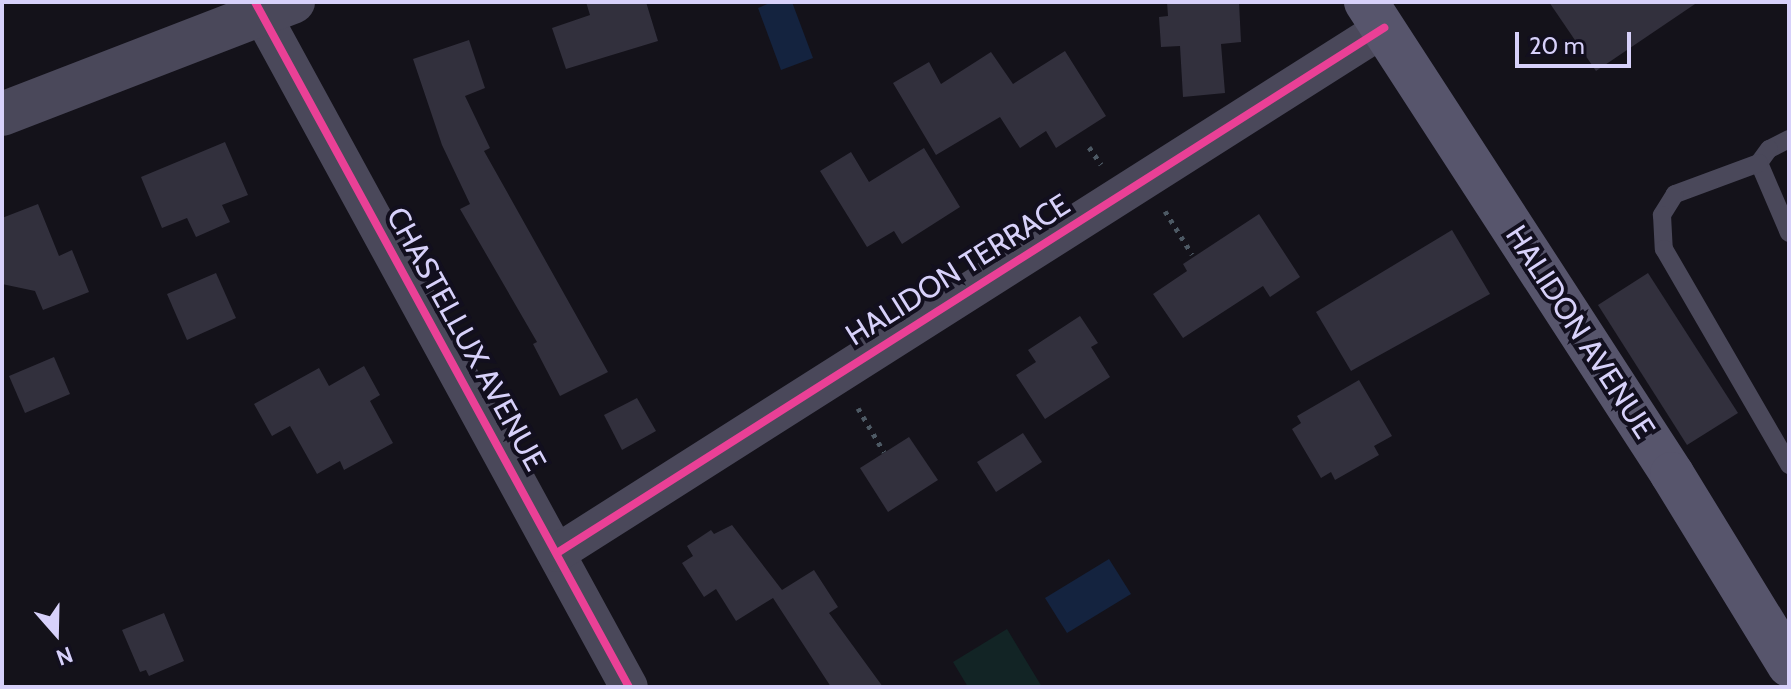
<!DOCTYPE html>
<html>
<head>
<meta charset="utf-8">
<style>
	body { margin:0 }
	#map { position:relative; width:1791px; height:689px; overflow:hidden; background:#14121a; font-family:Cabin,sans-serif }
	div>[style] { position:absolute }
	.green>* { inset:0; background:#122425 }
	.water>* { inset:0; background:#14233f }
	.building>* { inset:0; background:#32303d }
	.path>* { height:5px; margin-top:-2.5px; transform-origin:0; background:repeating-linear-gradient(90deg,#4d5964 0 4px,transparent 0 10px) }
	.service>* { height:18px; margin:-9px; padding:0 9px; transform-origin:9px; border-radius:9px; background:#4a485a }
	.minor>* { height:38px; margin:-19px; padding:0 19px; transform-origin:19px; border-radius:19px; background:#4a485a }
	.tertiary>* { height:44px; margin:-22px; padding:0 22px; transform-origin:22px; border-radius:22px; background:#4a485a }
	.secondary>* { height:44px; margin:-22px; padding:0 22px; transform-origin:22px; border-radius:22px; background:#57556c }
	.cycleway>* { height:8px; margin:-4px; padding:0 4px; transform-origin:4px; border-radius:4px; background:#ea4096 }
	span { translate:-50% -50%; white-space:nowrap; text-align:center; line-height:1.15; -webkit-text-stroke:8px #120f1e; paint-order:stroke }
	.street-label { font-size:30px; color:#d7d1fa }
	.frame { position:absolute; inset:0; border:4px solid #d7d1fa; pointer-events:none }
	.north { position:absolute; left:16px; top:593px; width:80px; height:80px; -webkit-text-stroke:6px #120f1e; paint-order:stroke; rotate:160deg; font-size:22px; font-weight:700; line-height:32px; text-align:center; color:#d7d1fa }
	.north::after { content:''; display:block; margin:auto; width:28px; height:36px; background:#d7d1fa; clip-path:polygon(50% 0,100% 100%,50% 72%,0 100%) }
	.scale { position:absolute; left:1515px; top:32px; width:116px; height:36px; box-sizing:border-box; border:4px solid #d7d1fa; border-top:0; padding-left:10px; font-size:24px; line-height:28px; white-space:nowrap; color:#d7d1fa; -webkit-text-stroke:6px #120f1e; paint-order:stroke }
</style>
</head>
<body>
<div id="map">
	<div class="green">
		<div style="clip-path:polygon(1007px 629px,1042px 687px,968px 687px,953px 662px)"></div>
	</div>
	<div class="water">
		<div style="clip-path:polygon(772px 2px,792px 2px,813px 58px,781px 70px,758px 8px)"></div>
		<div style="clip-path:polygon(1109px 559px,1131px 594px,1067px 633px,1045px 598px)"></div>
	</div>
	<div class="building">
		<div style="clip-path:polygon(586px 2px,646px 2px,658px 41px,566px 69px,552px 28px,590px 15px)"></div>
		<div style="clip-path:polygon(1167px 2px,1239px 2px,1241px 42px,1221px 44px,1225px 93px,1183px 97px,1180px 46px,1161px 47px,1159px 17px,1168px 16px)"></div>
		<div style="clip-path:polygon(1549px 2px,1698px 2px,1596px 71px)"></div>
		<div style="clip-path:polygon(469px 40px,485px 88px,465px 96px,490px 148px,484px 151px,608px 372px,560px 396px,533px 344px,537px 342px,460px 209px,470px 204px,442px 145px,413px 59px)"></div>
		<div style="clip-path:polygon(1065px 51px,1106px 116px,1056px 148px,1046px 131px,1020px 148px,1000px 117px,936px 155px,893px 83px,929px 62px,941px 84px,991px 52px,1013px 84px)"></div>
		<div style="clip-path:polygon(225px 142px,248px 195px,222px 205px,230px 222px,196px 237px,187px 218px,162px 228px,141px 177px)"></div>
		<div style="clip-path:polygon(924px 148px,960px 207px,902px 244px,894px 231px,867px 247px,820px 171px,851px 152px,869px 182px)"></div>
		<div style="clip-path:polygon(38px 204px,59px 256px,72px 250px,89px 292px,43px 310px,35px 291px,2px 284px,2px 218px)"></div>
		<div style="clip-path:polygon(1259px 214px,1300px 277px,1270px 297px,1263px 286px,1183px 338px,1153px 294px,1187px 271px,1183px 264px)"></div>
		<div style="clip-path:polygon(1452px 230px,1490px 294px,1351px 371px,1316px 312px)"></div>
		<div style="clip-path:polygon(216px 273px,236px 318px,187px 340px,167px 294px)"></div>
		<div style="clip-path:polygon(1648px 273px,1738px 413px,1687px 445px,1598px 305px)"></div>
		<div style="clip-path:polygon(1080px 316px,1098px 343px,1091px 347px,1110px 377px,1045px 419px,1016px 375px,1036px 362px,1028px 350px)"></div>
		<div style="clip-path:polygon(54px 357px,70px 394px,25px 413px,9px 376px)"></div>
		<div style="clip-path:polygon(364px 366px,380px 395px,370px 401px,393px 443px,344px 470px,340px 461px,317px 474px,290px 426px,272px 436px,254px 404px,319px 368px,329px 386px)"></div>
		<div style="clip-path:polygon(1359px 380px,1392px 436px,1374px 446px,1379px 455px,1335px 480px,1331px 472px,1321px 478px,1292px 429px,1301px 423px,1297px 416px)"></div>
		<div style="clip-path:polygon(637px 398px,656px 431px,622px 450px,604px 415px)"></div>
		<div style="clip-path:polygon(1023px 433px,1042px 462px,996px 492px,977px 462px)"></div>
		<div style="clip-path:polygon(909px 437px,938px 480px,888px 512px,860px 468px)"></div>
		<div style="clip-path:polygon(732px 525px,782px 590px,814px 570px,838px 607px,829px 613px,883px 687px,831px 687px,773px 598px,736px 621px,716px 589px,704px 597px,682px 563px,693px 556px,687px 546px,711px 530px,714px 534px)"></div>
		<div style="clip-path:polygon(164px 613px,184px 661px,149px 676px,146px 670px,140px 672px,122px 630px)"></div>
	</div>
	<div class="path">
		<div style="left:1089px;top:147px;width:21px;rotate:55deg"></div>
		<div style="left:1165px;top:211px;width:51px;rotate:57.9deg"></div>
		<div style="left:858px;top:408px;width:51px;rotate:59.4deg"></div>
	</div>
	<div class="service">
		<div style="left:1789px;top:139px;width:22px;rotate:153deg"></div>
		<div style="left:1769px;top:149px;width:17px;rotate:126deg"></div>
		<div style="left:1759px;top:163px;width:76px;rotate:66.8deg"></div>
		<div style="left:1759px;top:163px;width:90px;rotate:159.7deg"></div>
		<div style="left:1675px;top:194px;width:25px;rotate:122deg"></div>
		<div style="left:1662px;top:215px;width:34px;rotate:87deg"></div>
		<div style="left:1664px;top:249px;width:250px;rotate:59.9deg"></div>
	</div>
	<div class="minor">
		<div style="left:255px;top:2px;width:780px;rotate:61.37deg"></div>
		<div style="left:557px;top:553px;width:980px;rotate:-32.41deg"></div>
	</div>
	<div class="tertiary">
		<div style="left:2px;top:114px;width:312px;rotate:-21.1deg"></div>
	</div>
	<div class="secondary">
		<div style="left:1366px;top:2px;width:563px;rotate:57.04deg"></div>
		<div style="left:1672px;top:474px;width:224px;rotate:58.5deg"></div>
	</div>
	<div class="cycleway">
		<div style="left:255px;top:2px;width:780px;rotate:61.37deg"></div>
		<div style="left:557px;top:553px;width:980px;rotate:-32.41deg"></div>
	</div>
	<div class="street-label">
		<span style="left:958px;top:270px;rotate:-32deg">HALIDON TERRACE</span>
		<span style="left:1580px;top:332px;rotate:57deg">HALIDON AVENUE</span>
		<span style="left:466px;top:339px;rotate:61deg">CHASTELLUX AVENUE</span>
	</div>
	<div class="frame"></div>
	<div class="north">N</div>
	<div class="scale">20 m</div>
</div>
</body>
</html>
